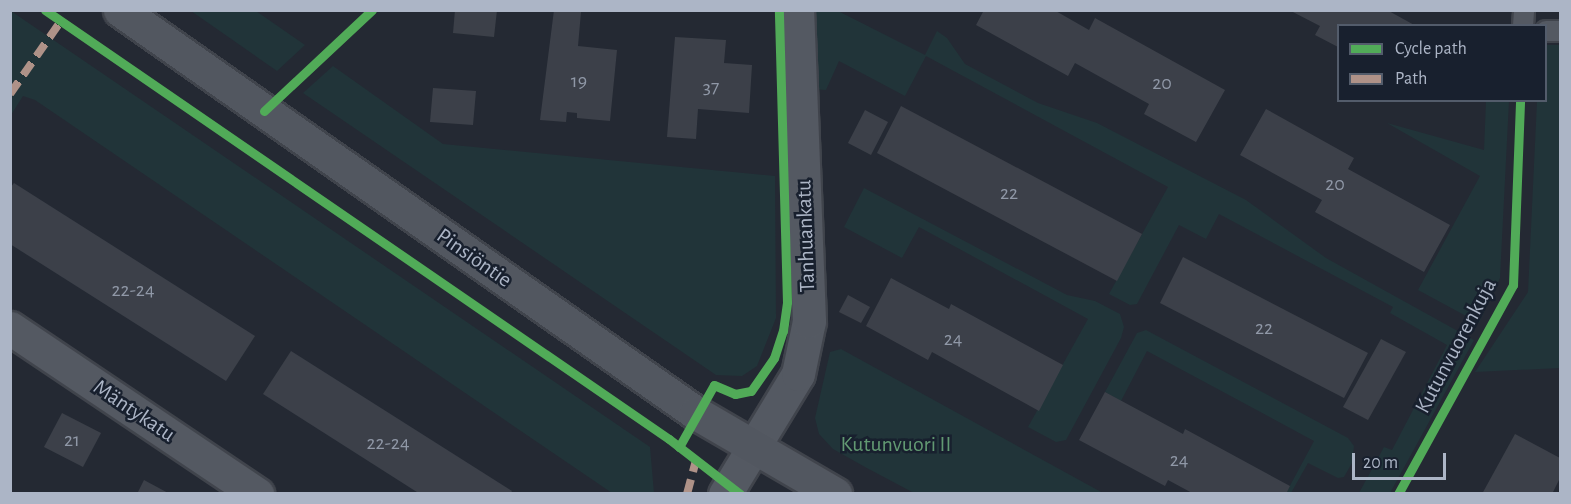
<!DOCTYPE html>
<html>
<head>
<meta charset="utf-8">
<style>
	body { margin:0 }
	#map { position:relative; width:1571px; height:504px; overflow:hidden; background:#242933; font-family:"Alegreya Sans",sans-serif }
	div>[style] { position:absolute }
	.green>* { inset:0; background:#213439 }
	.building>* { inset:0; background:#3c4049 }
	.roads { filter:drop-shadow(2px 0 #40444c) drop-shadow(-2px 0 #40444c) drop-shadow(0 2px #40444c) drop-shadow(0 -2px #40444c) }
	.service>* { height:20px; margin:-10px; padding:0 10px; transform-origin:10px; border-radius:10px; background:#545962 }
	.minor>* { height:33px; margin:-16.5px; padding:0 16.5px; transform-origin:16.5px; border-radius:16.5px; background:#545962 }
	.tertiary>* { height:33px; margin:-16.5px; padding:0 16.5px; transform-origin:16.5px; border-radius:16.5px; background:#545962 }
	.secondary>* { height:33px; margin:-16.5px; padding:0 16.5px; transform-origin:16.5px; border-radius:16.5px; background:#525760 }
	.quiet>* { height:8px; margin-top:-4px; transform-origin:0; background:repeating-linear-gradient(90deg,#af9288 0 15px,transparent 0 23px) }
	.cycleway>* { height:9px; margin:-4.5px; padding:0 4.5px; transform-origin:4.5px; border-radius:4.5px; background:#51ab58 }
	span { translate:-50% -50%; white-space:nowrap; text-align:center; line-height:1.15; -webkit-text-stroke:5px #18202e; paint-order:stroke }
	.number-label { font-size:20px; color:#9098a7 }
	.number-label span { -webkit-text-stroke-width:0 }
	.street-label { font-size:22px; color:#acb5c6 }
	.park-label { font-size:22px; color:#629972 }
	.frame { position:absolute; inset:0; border:12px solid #acb5c6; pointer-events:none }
	.legend { position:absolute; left:1337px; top:24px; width:210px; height:78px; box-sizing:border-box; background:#18202e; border:2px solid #535c6b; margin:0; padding:8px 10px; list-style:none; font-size:18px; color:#acb5c6 }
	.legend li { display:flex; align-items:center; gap:12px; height:30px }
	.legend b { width:30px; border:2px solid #535c6b }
	.scale { position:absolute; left:1352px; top:453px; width:94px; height:27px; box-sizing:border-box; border:3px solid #acb5c6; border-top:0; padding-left:8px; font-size:18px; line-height:21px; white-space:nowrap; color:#acb5c6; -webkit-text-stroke:4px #18202e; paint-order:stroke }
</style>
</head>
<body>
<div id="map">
	<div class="green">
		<div style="clip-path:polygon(11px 11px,650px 447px,654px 493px,612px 493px,35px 100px,23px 96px,11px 115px)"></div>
		<div style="clip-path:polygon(191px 11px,256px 11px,305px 45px,277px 71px)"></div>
		<div style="clip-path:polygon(811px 11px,838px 11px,925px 55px,937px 31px,947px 38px,965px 64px,1038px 103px,1097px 123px,1246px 200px,1326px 258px,1474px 340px,1390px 493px,1359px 493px,1384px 447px,1392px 450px,1447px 345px,1390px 313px,1393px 307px,1219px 214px,1206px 239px,1179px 225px,1137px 304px,1130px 305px,1109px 294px,1168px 187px,926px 56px,905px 96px,839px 61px,826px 90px,813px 89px)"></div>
		<div style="clip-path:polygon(1546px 45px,1560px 45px,1560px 368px,1475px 372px,1528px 292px,1537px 101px,1546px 100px)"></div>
		<div style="clip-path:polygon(333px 66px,443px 144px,775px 176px,776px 318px,757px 366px,742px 376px,716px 375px,303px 93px)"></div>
		<div style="clip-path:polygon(1486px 101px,1509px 101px,1500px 278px,1479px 323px,1418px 290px,1480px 176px,1387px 123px,1484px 150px)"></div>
		<div style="clip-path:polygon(864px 188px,1067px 295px,1095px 301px,1120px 314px,1124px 327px,1121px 338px,1066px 440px,1056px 442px,1028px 427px,1088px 319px,919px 227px,902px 258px,844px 227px)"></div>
		<div style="clip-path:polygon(1146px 330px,1348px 438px,1354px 446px,1352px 463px,1344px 477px,1338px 478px,1308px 463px,1291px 493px,1286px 493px,1314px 441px,1147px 351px,1121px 401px,1105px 392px,1137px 333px)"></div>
		<div style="clip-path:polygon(841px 349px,1103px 493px,914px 493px,865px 467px,833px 449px,819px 434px,815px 418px,830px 352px)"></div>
	</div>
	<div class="building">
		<div style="clip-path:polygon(455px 10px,497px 10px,494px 37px,453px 33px)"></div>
		<div style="clip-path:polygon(554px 10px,581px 12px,578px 46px,617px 50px,610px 121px,577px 118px,577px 113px,567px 112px,566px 122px,540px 120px)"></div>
		<div style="clip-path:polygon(984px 10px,1054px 10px,1089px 30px,1095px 18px,1225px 90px,1196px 142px,1144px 114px,1149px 104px,1075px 63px,1068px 76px,976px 25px)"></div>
		<div style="clip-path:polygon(1289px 10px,1387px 10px,1416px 26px,1338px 26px,1338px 47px,1315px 35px,1320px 26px)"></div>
		<div style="clip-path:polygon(675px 37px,726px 40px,724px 63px,752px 65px,749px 113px,698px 109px,696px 139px,667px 137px)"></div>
		<div style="clip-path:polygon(433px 88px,476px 91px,473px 125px,430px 122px)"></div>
		<div style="clip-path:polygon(901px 106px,1142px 234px,1117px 281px,877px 153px)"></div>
		<div style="clip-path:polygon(1266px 109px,1354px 158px,1348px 169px,1450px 225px,1424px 272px,1315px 212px,1322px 200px,1240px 155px)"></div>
		<div style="clip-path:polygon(865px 110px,888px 122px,871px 155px,848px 143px)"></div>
		<div style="clip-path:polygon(14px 183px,255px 336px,226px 381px,10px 244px,10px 188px)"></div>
		<div style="clip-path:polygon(1183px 257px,1368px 353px,1344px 398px,1160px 303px)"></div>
		<div style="clip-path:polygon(891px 278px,949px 309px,951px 304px,1063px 365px,1039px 411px,932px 352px,928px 360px,866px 326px)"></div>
		<div style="clip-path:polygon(848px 295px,870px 307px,861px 323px,839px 312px)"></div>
		<div style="clip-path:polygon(1381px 339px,1406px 352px,1368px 420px,1343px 407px)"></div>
		<div style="clip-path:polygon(291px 351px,512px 491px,510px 494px,420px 494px,263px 394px)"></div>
		<div style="clip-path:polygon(1105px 392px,1183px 434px,1185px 429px,1290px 486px,1286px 494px,1194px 494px,1168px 480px,1165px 486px,1079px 440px)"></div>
		<div style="clip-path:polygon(62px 413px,101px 433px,83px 467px,44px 447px)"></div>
		<div style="clip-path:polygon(1515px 434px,1560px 458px,1560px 478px,1552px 494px,1482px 494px)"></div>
		<div style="clip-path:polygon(144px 480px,170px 494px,137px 494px)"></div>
	</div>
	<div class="roads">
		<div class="service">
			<div style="left:1523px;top:26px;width:16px;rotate:-86deg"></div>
			<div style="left:1546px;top:31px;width:14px"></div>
		</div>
		<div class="minor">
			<div style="left:10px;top:328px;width:298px;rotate:33.9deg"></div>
		</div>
		<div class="tertiary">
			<div style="left:725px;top:494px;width:140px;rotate:-58.7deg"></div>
			<div style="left:798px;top:374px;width:54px;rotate:-78.3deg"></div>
			<div style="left:809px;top:321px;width:311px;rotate:-92.2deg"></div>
		</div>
		<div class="secondary">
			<div style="left:120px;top:10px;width:703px;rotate:34.98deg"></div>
			<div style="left:696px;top:413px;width:161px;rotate:30.2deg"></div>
		</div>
	</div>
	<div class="quiet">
		<div style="left:10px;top:94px;width:89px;rotate:-55.1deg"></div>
		<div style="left:687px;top:494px;width:34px;rotate:-75deg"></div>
	</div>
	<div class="cycleway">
		<div style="left:45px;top:10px;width:757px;rotate:34.51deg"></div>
		<div style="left:669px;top:439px;width:90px;rotate:37.8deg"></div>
		<div style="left:264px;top:111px;width:148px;rotate:-43.1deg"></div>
		<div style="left:679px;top:447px;width:71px;rotate:-60.6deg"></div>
		<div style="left:714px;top:385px;width:23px;rotate:23deg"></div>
		<div style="left:735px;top:394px;width:16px;rotate:-11deg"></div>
		<div style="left:751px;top:391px;width:40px;rotate:-55.1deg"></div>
		<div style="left:774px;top:358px;width:28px;rotate:-72deg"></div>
		<div style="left:783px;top:331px;width:29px;rotate:-82deg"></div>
		<div style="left:787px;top:302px;width:292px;rotate:-91.6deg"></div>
		<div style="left:1398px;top:494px;width:239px;rotate:-61.2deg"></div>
		<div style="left:1513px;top:285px;width:185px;rotate:-87.8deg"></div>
	</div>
	<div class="number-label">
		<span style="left:579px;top:81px">19</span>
		<span style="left:1162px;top:83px">20</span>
		<span style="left:711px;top:87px">37</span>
		<span style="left:1335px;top:184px">20</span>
		<span style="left:1009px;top:193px">22</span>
		<span style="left:133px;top:290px">22-24</span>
		<span style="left:1264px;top:328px">22</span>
		<span style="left:953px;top:339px">24</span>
		<span style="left:72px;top:440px">21</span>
		<span style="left:388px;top:443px">22-24</span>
		<span style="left:1179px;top:460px">24</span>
	</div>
	<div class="street-label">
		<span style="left:806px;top:236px;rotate:-92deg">Tanhuankatu</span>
		<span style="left:474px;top:258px;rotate:35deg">Pinsiöntie</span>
		<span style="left:1456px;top:346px;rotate:-62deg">Kutunvuorenkuja</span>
		<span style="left:134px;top:411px;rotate:34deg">Mäntykatu</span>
	</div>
	<div class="park-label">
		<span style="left:896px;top:445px">Kutunvuori II</span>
	</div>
	<div class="frame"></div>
	<ul class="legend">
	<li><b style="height:8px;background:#51ab58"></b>Cycle path</li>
	<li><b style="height:8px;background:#af9288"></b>Path</li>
	</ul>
	<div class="scale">20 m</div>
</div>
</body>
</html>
